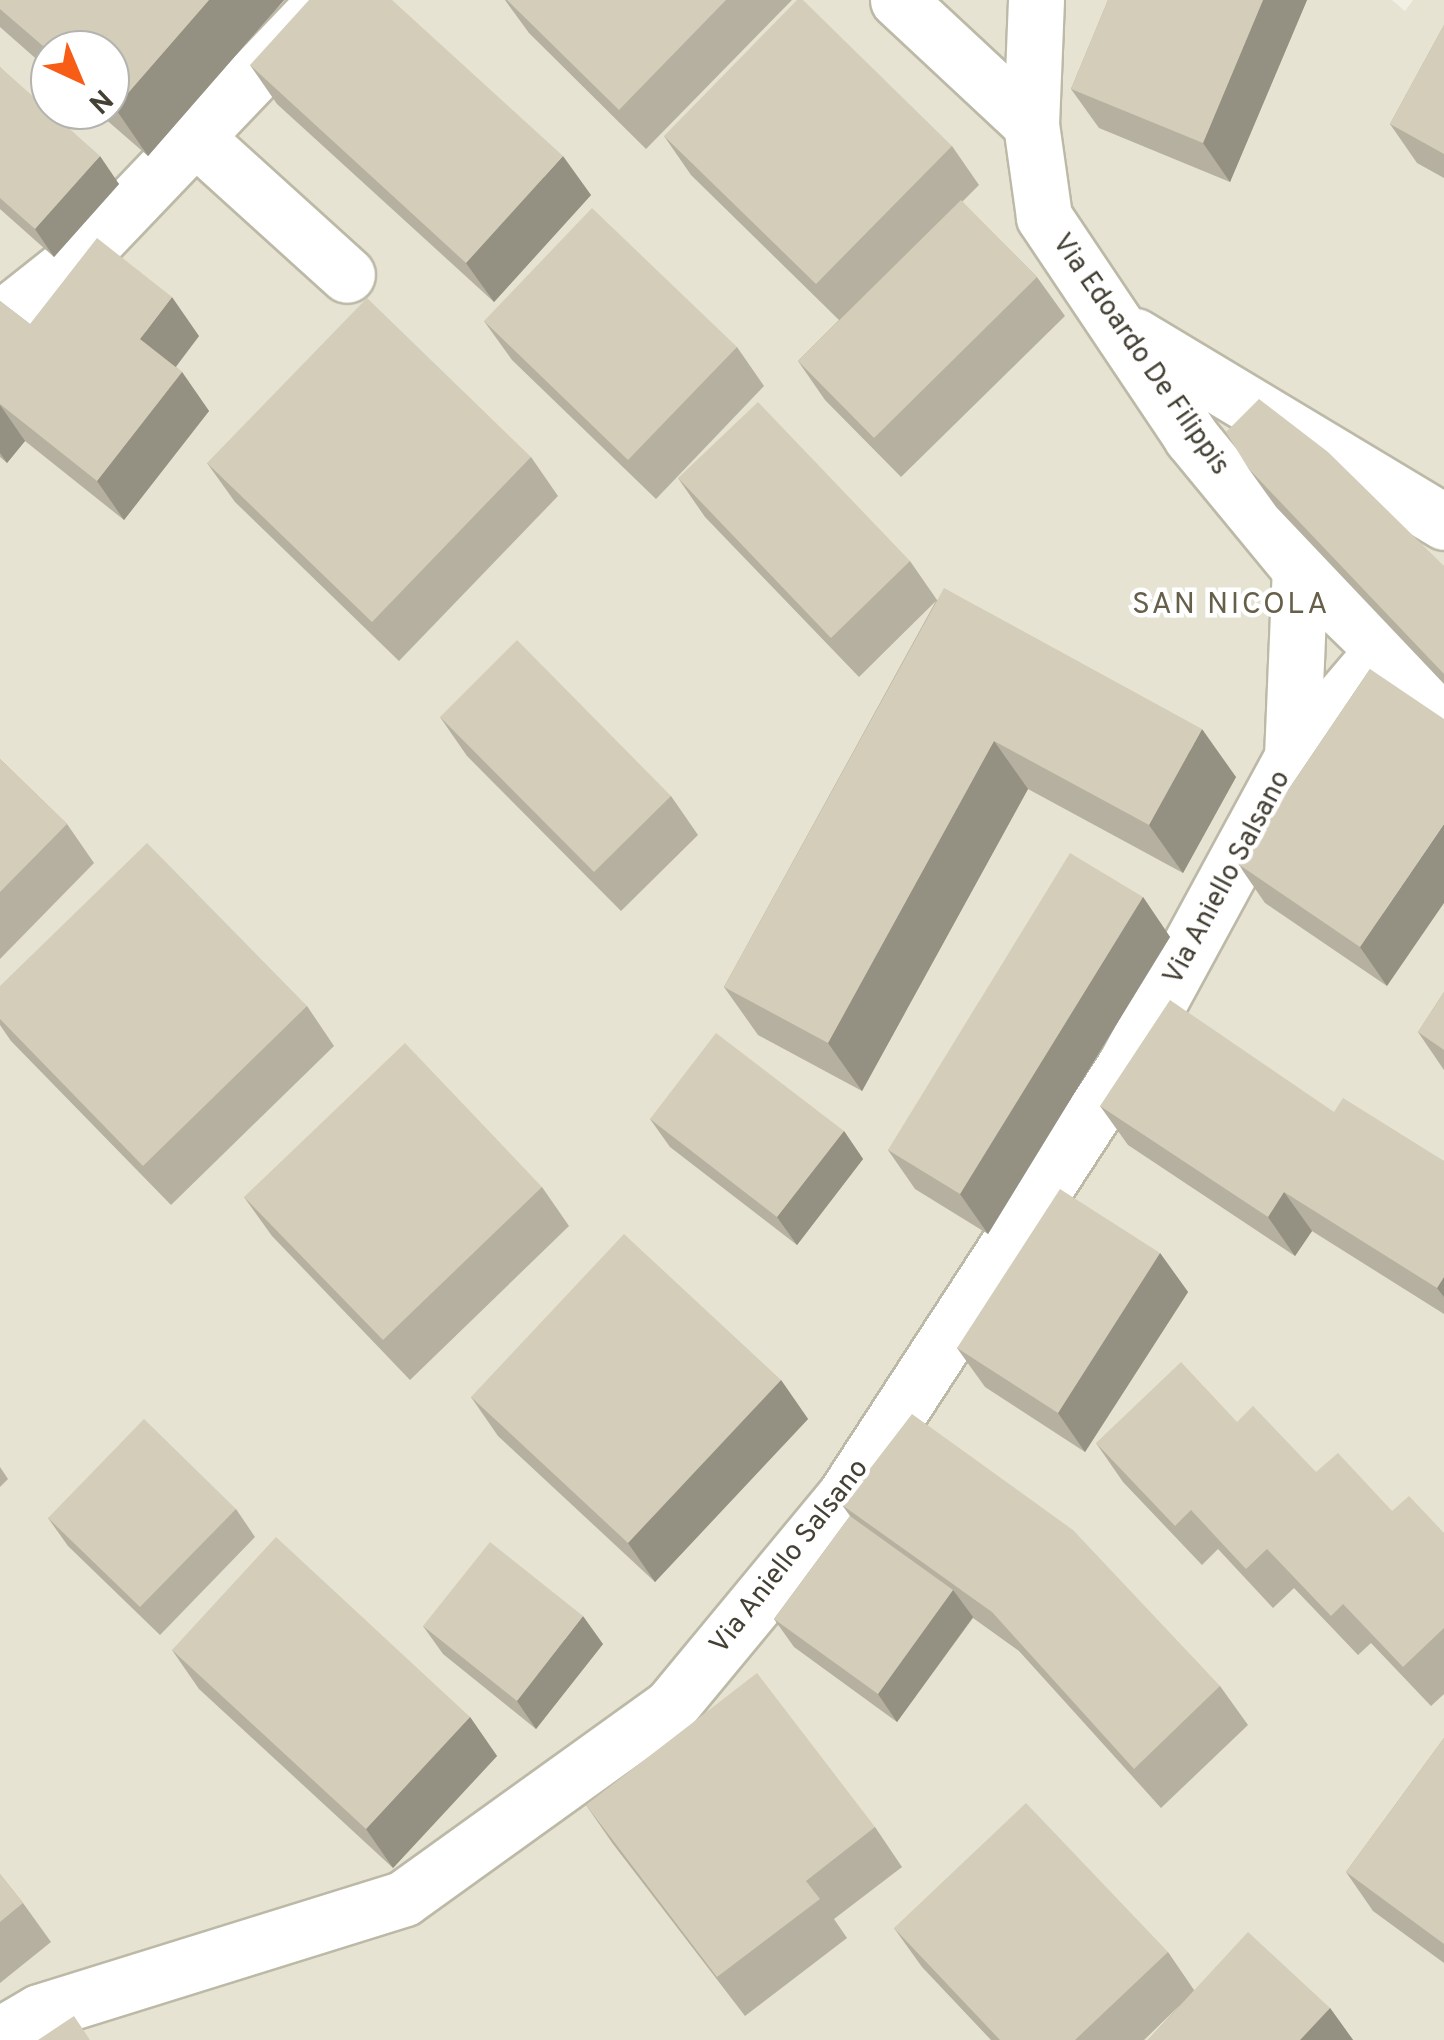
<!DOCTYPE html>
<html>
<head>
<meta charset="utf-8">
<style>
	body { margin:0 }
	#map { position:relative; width:1444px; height:2040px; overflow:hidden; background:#f2f0e4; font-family:Overpass,sans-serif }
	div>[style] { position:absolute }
	.residential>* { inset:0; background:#e6e3d2 }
	.roads { filter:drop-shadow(2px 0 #bdb9a7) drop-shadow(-2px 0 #bdb9a7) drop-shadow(0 2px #bdb9a7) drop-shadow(0 -2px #bdb9a7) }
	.minor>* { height:55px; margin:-27.5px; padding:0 27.5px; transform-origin:27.5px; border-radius:27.5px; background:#fff }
	.wall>* { inset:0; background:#b5b09f }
	.shaded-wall>* { inset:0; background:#949082 }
	.building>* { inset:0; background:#d3cdb9 }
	span { translate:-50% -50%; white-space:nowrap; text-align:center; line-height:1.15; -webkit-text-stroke:9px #fff; paint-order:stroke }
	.street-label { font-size:28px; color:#444034 }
	.neighbourhood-label { font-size:30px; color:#66604b; letter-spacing:2.5px }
	.north { position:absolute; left:30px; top:30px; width:100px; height:100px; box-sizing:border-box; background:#fff; border:2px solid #b4b3ae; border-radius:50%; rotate:136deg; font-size:28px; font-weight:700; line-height:40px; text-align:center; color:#444034 }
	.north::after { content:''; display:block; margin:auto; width:35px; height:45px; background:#f75d16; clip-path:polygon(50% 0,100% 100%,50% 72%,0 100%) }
</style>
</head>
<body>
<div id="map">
	<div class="residential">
		<div style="clip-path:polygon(evenodd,0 0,1392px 0,1405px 11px,1413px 0,1444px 0,1444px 2040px,0 2040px,0 0,50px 50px,110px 50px,110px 110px,50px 110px,50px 50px)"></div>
	</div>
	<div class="roads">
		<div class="minor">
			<div style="left:898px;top:0;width:182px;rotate:43deg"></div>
			<div style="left:1036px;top:0;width:124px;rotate:92.3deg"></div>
			<div style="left:1031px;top:124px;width:94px;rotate:82deg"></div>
			<div style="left:1044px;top:217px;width:265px;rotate:56.2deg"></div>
			<div style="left:1191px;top:437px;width:171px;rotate:50.5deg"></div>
			<div style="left:1300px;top:569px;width:201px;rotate:44.2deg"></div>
			<div style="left:195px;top:137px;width:205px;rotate:42.2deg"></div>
			<div style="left:13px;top:309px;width:92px;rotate:-38.4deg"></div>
			<div style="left:85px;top:252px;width:349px;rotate:-46.3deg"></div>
			<div style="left:1135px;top:336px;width:361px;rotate:31deg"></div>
			<div style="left:1292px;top:757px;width:188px;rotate:-87.6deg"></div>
			<div style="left:0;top:2035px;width:45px;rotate:-30.5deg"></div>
			<div style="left:39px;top:2012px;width:382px;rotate:-17.3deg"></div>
			<div style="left:404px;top:1898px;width:327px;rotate:-35.7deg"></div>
			<div style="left:670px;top:1707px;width:273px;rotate:-50.4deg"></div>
			<div style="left:844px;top:1497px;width:515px;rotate:-56.96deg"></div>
			<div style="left:1125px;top:1065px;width:350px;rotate:-61.5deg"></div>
			<div style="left:1292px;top:757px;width:142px;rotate:-49.6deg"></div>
		</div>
	</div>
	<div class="wall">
		<div style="clip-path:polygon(0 0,284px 0,148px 156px,95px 110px,110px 110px,110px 50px,50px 50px,50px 71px,0 27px)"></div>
		<div style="clip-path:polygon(505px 0,792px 0,646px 149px,529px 33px)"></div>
		<div style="clip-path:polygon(1108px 0,1307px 0,1230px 182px,1099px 128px,1071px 89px)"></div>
		<div style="clip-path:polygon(1444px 25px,1444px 178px,1417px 163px,1390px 124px)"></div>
		<div style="clip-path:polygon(250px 65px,591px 195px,494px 302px,277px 104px)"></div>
		<div style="clip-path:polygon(0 67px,119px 184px,54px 257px,0 209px)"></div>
		<div style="clip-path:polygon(664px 136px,952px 146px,979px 185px,962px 202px,1037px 277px,1065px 316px,901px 477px,825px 400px,798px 361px,839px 320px,691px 175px)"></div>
		<div style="clip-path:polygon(0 301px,30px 324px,199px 336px,176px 367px,182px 372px,209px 411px,124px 520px,25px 441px,7px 463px,0 457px)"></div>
		<div style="clip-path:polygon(484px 321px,737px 347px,764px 386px,656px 499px,512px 360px)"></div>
		<div style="clip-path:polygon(531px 457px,558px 496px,399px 661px,235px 502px,207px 463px)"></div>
		<div style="clip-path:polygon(1248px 468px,1444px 566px,1444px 684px,1276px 507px)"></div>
		<div style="clip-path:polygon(678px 478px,910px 561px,937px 600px,1236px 777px,1183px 873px,1028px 789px,862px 1091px,758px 1035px,724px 987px,936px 601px,859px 677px,705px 517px)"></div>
		<div style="clip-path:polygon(1370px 669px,1387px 986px,1265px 903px,1238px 864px)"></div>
		<div style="clip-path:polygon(440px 717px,671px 796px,698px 835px,621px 911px,467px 756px)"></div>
		<div style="clip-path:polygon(0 759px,67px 824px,94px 863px,0 959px)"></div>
		<div style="clip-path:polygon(1143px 897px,1170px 937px,988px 1234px,915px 1189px,888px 1150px)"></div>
		<div style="clip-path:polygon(0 986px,307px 1006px,334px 1046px,171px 1205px,11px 1041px,0 1025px)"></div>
		<div style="clip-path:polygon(1444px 992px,1444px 1070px,1418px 1032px)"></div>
		<div style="clip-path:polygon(1100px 1106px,1334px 1112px,1444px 1161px,1444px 1314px,1312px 1231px,1295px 1256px,1128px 1145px)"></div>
		<div style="clip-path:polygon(650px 1119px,844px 1131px,863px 1159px,797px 1245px,670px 1147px)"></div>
		<div style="clip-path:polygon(542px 1187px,569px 1226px,410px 1380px,272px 1236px,244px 1197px)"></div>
		<div style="clip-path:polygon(1160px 1253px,1188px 1292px,1085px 1452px,985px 1387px,957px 1348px)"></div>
		<div style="clip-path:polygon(781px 1380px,808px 1419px,655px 1582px,498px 1436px,471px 1397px)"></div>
		<div style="clip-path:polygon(1237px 1422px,1316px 1472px,1392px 1511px,1444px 1533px,1444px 1694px,1431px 1706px,1371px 1643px,1358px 1655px,1294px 1588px,1273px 1608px,1218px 1549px,1202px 1565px,1123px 1482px,1096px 1443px)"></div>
		<div style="clip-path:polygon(0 1467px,8px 1479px,0 1487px)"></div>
		<div style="clip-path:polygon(842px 1505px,1220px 1686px,1248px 1725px,1161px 1808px,1019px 1651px,973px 1618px,897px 1722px,794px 1647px,774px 1619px,850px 1516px)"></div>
		<div style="clip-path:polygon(236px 1509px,255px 1537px,160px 1635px,68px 1546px,48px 1518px)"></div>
		<div style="clip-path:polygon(423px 1626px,603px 1644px,536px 1729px,443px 1654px)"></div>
		<div style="clip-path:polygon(172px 1650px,470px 1717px,497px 1756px,393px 1868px,199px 1689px)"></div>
		<div style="clip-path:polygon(1444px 1738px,1444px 1963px,1373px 1911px,1346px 1872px)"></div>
		<div style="clip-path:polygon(586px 1805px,875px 1827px,902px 1867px,834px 1919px,847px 1938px,745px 2016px,613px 1844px)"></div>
		<div style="clip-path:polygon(0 1874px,23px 1903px,51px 1942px,0 1983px)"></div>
		<div style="clip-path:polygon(894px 1928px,1168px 1952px,1194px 1990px,1330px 2008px,1353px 2040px,1148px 2040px,1180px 2005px,1144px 2040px,991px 2040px,922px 1967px)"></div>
	</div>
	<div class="shaded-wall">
		<div style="clip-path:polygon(209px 0,284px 0,148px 156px,115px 108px)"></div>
		<div style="clip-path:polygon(1263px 0,1307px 0,1230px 182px,1203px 143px)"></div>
		<div style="clip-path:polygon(100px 156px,119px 184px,54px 257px,35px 229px)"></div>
		<div style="clip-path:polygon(563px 156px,591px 195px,494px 302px,466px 263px)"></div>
		<div style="clip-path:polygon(172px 297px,199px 336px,167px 378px,140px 339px)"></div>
		<div style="clip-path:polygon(182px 372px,209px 411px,124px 520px,97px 481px)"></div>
		<div style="clip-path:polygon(0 405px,25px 441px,7px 463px,0 453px)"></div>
		<div style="clip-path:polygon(1202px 729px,1236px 777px,1183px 873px,1149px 825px)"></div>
		<div style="clip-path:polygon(994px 741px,1028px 789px,862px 1091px,828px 1043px)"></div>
		<div style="clip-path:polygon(1444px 824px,1444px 903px,1387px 986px,1360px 947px)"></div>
		<div style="clip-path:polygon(1143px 897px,1170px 937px,988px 1234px,960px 1194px)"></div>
		<div style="clip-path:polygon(844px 1131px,863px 1159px,797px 1245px,777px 1217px)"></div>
		<div style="clip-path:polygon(1284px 1192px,1312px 1231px,1295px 1256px,1268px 1217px)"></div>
		<div style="clip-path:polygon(1160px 1253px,1188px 1292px,1085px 1452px,1058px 1413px)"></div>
		<div style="clip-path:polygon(1444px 1277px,1444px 1297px,1437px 1288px)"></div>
		<div style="clip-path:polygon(781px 1380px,808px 1419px,655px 1582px,628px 1543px)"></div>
		<div style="clip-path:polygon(953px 1590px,973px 1617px,897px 1722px,878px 1694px)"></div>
		<div style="clip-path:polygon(583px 1616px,603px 1644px,536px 1729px,517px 1701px)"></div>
		<div style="clip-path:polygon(470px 1717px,497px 1756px,393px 1868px,366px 1829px)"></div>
		<div style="clip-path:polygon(1330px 2008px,1353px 2040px,1300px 2040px)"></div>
	</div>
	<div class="building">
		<div style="clip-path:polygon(0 0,209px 0,115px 108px,110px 104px,110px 50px,50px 50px,50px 52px,0 9px)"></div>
		<div style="clip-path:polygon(309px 0,392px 0,563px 156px,466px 263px,250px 65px)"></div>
		<div style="clip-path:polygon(507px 0,726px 0,619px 110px)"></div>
		<div style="clip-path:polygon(797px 0,803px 0,952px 146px,816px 284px,664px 136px)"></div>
		<div style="clip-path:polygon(1108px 0,1263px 0,1203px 143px,1071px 89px)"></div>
		<div style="clip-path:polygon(1444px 25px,1444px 154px,1390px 124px)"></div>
		<div style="clip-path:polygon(0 67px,100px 156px,35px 229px,0 198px)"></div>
		<div style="clip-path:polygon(961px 200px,1037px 277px,874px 438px,798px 361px)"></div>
		<div style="clip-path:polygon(592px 208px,737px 347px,628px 460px,484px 321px)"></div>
		<div style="clip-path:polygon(97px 238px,172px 297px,140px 339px,182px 372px,97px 481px,0 404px,0 301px,30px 324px)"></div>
		<div style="clip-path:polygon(367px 298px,531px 457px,372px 622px,207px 463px)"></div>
		<div style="clip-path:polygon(1259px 399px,1328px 452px,1444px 566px,1444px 674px,1248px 468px,1226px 432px)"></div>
		<div style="clip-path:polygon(758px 402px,910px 561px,831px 638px,678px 478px)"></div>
		<div style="clip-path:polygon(944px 588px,1202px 729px,1149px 825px,994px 741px,828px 1043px,724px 987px)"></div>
		<div style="clip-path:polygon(517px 640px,671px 796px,594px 872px,440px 717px)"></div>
		<div style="clip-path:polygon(1370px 669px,1444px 719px,1444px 824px,1360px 947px,1238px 864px)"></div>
		<div style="clip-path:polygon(0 759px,67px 824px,0 892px)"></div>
		<div style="clip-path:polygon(147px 843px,307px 1006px,143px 1166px,0 1019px,0 986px)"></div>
		<div style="clip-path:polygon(1070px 853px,1143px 897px,960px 1194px,888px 1150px)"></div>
		<div style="clip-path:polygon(1444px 992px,1444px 1050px,1418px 1032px)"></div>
		<div style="clip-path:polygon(1170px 1000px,1334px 1112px,1343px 1098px,1444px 1161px,1444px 1277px,1437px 1288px,1284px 1192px,1268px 1217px,1100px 1106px)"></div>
		<div style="clip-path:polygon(716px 1033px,844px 1131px,777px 1217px,650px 1119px)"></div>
		<div style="clip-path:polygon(405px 1043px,542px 1187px,383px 1340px,244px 1197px)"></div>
		<div style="clip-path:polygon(1060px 1189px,1160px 1253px,1058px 1413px,957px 1348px)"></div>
		<div style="clip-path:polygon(624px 1234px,781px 1380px,628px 1543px,471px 1397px)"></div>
		<div style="clip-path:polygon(1181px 1362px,1237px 1422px,1253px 1406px,1316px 1472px,1338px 1453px,1392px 1511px,1409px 1496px,1444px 1533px,1444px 1628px,1403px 1667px,1343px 1604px,1331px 1616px,1267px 1549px,1246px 1569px,1191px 1510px,1175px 1526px,1096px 1443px)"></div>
		<div style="clip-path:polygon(912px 1414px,1073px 1530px,1220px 1686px,1134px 1769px,992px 1612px,842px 1505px)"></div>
		<div style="clip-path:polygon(144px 1419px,236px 1509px,140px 1607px,48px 1518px)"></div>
		<div style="clip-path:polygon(850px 1516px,953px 1590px,878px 1694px,774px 1619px)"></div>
		<div style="clip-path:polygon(276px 1537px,470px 1717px,366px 1829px,172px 1650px)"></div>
		<div style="clip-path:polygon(490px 1542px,583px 1616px,517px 1701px,423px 1626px)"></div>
		<div style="clip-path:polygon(757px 1673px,875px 1827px,806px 1881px,820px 1899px,717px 1977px,586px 1805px)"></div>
		<div style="clip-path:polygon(1444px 1738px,1444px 1944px,1346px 1872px)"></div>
		<div style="clip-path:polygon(1026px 1803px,1168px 1952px,1075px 2040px,1000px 2040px,894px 1928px)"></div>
		<div style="clip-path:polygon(0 1874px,23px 1903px,0 1922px)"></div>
		<div style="clip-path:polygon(1248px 1932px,1330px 2008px,1300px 2040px,1148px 2040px)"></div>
		<div style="clip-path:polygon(74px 2016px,90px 2040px,38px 2040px)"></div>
	</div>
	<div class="street-label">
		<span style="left:1140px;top:355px;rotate:55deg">Via Edoardo De Filippis</span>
		<span style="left:1228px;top:878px;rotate:-62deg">Via Aniello Salsano</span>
		<span style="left:790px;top:1557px;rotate:-52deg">Via Aniello Salsano</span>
	</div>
	<div class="neighbourhood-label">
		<span style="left:1231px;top:606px">SAN NICOLA</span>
	</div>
	<div class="north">N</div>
</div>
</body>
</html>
